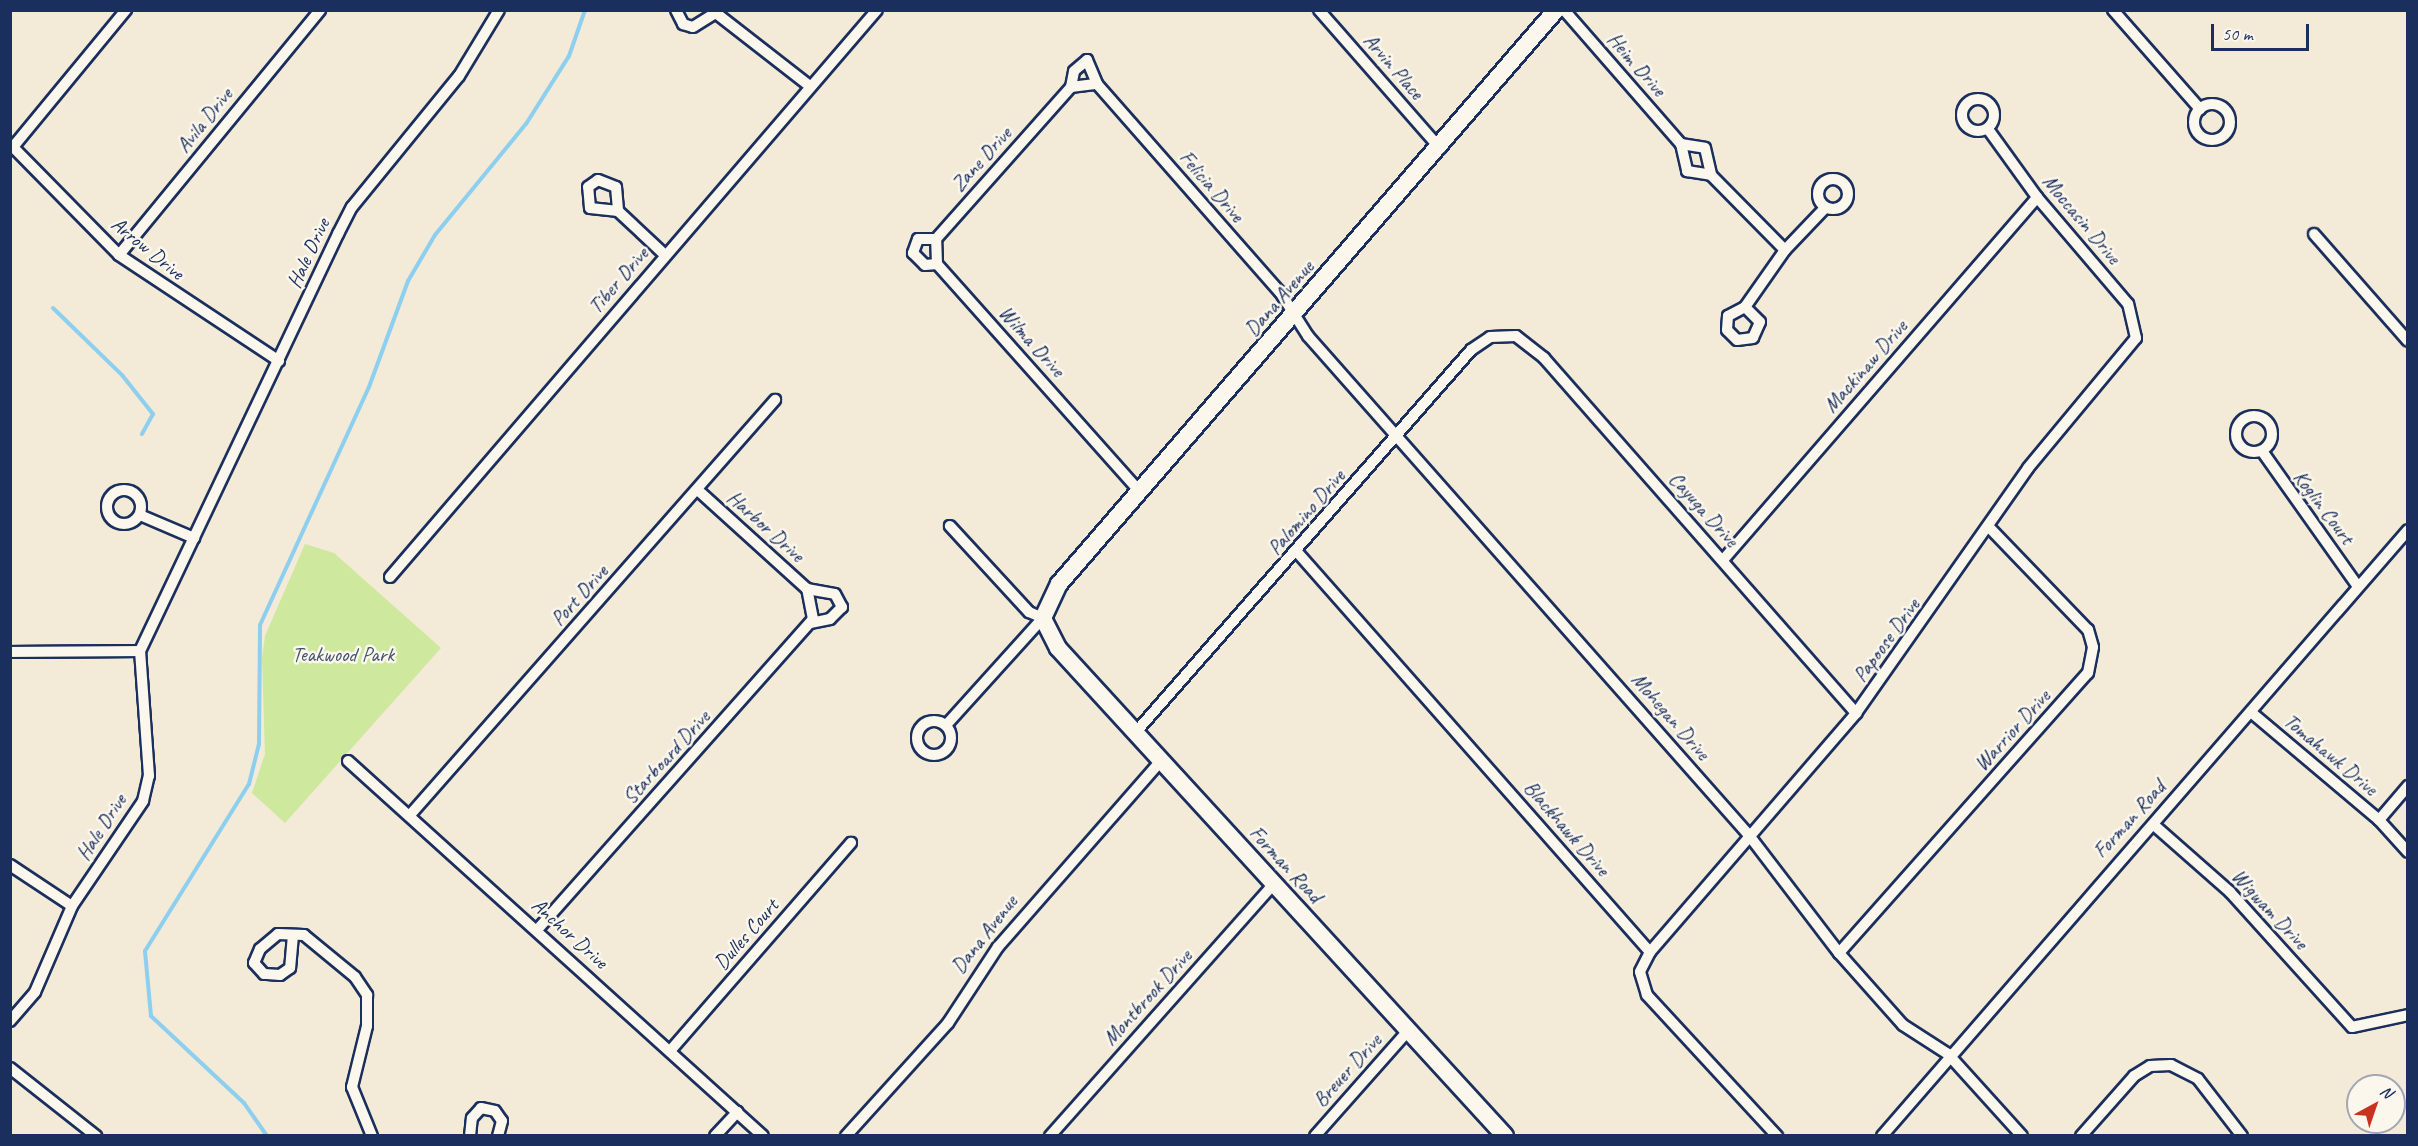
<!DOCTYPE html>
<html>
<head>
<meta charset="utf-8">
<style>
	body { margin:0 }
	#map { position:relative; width:2418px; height:1146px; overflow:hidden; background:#f3ead8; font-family:Caveat,sans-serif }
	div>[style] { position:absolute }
	.green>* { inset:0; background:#cee89e }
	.stream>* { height:4px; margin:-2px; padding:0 2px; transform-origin:2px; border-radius:2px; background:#8dcfef }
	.roads { filter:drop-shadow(2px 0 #1b2f5e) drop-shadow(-2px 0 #1b2f5e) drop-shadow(0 2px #1b2f5e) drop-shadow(0 -2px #1b2f5e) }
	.street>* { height:10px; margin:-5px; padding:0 5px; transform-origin:5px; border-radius:5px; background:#fbf7ec }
	.street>.ring { margin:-5px; padding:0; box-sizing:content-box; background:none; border:10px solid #fbf7ec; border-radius:50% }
	.secondary>* { height:16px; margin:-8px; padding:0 8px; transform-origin:8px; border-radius:8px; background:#fbf7ec }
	span { translate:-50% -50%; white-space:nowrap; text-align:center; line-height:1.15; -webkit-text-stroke:5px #fbf7ec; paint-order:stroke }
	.street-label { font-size:21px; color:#1b2f5e }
	.park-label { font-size:21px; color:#3f546b }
	.frame { position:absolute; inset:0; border:12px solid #1b2f5e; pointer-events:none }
	.north { position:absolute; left:2346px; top:1074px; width:60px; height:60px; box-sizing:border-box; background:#fbf7ec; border:2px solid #a1a7b3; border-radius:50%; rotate:40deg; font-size:16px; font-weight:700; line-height:24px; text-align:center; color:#1b2f5e }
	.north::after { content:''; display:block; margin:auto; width:21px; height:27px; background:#c8321e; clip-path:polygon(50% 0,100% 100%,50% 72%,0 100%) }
	.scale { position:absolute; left:2211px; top:24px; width:98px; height:27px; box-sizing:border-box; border:3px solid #1b2f5e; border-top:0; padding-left:8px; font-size:18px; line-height:21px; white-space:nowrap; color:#1b2f5e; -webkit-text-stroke:4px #fbf7ec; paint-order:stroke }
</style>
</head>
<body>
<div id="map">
	<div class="green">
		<div style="clip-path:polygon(305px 544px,334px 553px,441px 648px,285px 823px,252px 793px,265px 754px,262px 658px,265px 636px)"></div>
	</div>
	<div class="stream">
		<div style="left:53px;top:308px;width:96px;rotate:44.2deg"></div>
		<div style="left:122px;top:375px;width:50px;rotate:51.5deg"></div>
		<div style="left:153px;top:414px;width:23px;rotate:119deg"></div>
		<div style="left:267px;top:1136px;width:40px;rotate:-124.9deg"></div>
		<div style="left:244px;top:1103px;width:127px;rotate:-136.9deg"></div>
		<div style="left:151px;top:1016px;width:65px;rotate:-95.3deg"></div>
		<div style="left:145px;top:951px;width:197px;rotate:-58.1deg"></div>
		<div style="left:249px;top:784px;width:41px;rotate:-76deg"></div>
		<div style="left:259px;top:744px;width:119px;rotate:-89.5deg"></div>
		<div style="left:260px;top:625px;width:262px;rotate:-65.4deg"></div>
		<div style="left:369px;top:387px;width:113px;rotate:-69.8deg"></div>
		<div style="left:408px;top:281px;width:53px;rotate:-59.6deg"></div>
		<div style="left:435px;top:235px;width:144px;rotate:-50.7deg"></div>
		<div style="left:526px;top:124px;width:80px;rotate:-57.7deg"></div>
		<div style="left:569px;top:56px;width:49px;rotate:-70.8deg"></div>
	</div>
	<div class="roads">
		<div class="street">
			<div style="left:676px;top:10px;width:16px;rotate:63deg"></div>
			<div style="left:683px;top:24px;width:10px;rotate:17deg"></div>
			<div style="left:693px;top:27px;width:25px;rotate:-32deg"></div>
			<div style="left:712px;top:10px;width:125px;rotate:37.9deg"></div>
			<div style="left:1319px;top:10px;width:184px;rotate:48.8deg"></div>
			<div style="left:1564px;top:10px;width:178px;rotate:48.9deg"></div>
			<div style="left:1681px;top:144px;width:28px;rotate:77deg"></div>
			<div style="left:1687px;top:171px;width:24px;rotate:9deg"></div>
			<div style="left:1711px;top:175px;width:105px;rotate:45.4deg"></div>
			<div style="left:2113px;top:10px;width:132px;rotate:48.7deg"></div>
			<div style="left:1097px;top:84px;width:277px;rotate:48.7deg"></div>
			<div style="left:1280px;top:292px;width:52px;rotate:57.5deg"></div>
			<div style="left:1308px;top:336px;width:665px;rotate:48.54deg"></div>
			<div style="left:1748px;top:834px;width:150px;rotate:52.6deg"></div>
			<div style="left:1839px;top:953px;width:96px;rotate:48.4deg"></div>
			<div style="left:1903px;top:1025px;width:54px;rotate:32.8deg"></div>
			<div style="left:1948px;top:1054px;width:110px;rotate:47.9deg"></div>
			<div style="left:1071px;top:87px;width:16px;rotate:-79deg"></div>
			<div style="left:1074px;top:71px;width:17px;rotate:-40deg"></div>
			<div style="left:1087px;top:60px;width:26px;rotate:67deg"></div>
			<div class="ring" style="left:1962px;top:99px;width:22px;height:22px"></div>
			<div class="ring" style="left:2194px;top:104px;width:26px;height:26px"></div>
			<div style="left:10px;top:144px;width:156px;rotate:45.5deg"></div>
			<div style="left:119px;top:255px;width:192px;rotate:33.5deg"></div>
			<div style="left:1681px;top:144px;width:24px;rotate:9deg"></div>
			<div style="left:1705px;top:148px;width:28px;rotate:77deg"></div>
			<div style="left:13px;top:147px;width:178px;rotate:-50.5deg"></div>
			<div class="ring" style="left:1818px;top:179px;width:20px;height:20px"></div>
			<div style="left:618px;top:211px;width:28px;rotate:-174deg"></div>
			<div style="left:590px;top:208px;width:21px;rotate:-95deg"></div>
			<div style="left:588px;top:187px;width:12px;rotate:-35deg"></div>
			<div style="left:598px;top:180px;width:19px;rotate:21deg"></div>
			<div style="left:616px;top:187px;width:24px;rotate:85deg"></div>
			<div style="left:618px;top:211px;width:64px;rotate:43.1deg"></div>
			<div style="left:2314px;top:234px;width:142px;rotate:48.7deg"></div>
			<div style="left:936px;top:239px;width:18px;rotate:180deg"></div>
			<div style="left:918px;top:239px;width:15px;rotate:110deg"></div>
			<div style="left:913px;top:253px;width:17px;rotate:45deg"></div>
			<div style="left:925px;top:265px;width:12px;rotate:-5deg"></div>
			<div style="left:119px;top:255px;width:317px;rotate:-50.6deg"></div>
			<div style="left:937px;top:264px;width:305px;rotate:48.3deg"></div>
			<div style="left:937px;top:264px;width:25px;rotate:-92deg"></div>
			<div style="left:936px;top:239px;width:203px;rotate:-48.4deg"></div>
			<div style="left:1071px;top:87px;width:26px;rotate:-7deg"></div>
			<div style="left:1745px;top:307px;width:21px;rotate:45deg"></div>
			<div style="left:1760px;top:322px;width:17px;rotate:114deg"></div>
			<div style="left:1753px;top:338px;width:16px;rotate:173deg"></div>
			<div style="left:1737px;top:340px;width:14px;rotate:-135deg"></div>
			<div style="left:1727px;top:330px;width:14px;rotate:-86deg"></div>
			<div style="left:1728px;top:316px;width:19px;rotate:-28deg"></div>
			<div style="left:1745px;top:307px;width:70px;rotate:-54.9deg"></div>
			<div style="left:1785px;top:250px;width:58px;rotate:-46.4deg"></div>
			<div class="ring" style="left:2236px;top:416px;width:26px;height:26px"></div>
			<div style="left:2262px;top:451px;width:164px;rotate:54.7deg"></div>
			<div class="ring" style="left:107px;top:490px;width:24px;height:24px"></div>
			<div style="left:140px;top:515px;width:59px;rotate:23.1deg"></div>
			<div style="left:1298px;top:553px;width:532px;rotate:48.58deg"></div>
			<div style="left:1650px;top:952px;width:22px;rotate:117deg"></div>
			<div style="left:1640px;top:972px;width:24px;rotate:73deg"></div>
			<div style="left:1647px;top:995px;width:192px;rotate:47.3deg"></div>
			<div style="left:1723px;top:560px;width:480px;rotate:-49.1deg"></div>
			<div style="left:390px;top:577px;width:747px;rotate:-49.34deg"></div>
			<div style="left:807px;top:589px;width:28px;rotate:10deg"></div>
			<div style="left:835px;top:594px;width:15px;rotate:62deg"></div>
			<div style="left:842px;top:607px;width:17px;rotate:135deg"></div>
			<div style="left:830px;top:619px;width:19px;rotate:168deg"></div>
			<div style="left:10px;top:652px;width:130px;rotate:-0.4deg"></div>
			<div style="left:2252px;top:713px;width:166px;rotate:40.1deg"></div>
			<div style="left:2379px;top:820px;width:43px;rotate:47.8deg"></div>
			<div class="ring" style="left:917px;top:721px;width:24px;height:24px"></div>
			<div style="left:948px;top:723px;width:142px;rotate:-47.9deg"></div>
			<div style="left:1043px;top:618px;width:15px;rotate:-157deg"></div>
			<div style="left:1029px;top:612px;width:117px;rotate:-132.6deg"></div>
			<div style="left:1135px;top:733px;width:509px;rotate:-48.74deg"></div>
			<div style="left:1471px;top:350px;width:23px;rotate:-34deg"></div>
			<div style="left:1490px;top:337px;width:26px;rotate:-2deg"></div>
			<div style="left:1516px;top:336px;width:36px;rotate:38deg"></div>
			<div style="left:1544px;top:358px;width:473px;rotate:48.7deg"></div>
			<div style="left:348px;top:761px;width:559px;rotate:42.1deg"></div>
			<div style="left:410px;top:815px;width:553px;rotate:-48.67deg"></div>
			<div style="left:2379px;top:820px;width:45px;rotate:-49.5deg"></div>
			<div style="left:2154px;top:825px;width:101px;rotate:41.4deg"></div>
			<div style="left:2230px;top:892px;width:182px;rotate:47.9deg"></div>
			<div style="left:2352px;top:1027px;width:57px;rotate:-12.1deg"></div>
			<div style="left:10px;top:865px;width:74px;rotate:33.5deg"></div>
			<div style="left:537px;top:930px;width:416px;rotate:-48.4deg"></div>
			<div style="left:813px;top:619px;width:31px;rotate:-101deg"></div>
			<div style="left:807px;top:589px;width:146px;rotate:-137.8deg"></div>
			<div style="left:293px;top:935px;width:33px;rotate:95deg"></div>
			<div style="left:290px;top:968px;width:12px;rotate:145deg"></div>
			<div style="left:280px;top:975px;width:16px;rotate:-176deg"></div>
			<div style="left:264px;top:974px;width:15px;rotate:-132deg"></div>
			<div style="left:254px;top:963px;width:15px;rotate:-67deg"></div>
			<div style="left:260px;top:949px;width:23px;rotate:-40deg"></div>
			<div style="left:278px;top:934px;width:26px;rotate:2deg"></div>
			<div style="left:304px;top:935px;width:66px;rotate:39.5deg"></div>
			<div style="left:355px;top:977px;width:22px;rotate:56deg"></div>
			<div style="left:367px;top:995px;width:31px;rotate:90deg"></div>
			<div style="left:367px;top:1026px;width:63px;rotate:103.8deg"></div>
			<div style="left:352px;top:1087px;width:53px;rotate:67.8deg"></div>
			<div style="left:1650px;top:952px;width:316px;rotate:-49.2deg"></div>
			<div style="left:1856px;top:713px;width:299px;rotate:-54.9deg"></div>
			<div style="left:2028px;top:468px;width:169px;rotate:-50.3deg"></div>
			<div style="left:2136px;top:338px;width:35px;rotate:-103deg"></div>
			<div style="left:2128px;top:304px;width:140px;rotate:-130.4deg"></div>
			<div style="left:2037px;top:197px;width:84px;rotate:-125.8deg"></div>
			<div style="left:1839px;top:953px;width:375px;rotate:-48.4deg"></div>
			<div style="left:2088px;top:673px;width:26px;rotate:-79deg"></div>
			<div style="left:2093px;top:647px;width:18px;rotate:-106deg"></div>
			<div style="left:2088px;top:630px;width:143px;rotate:-133.9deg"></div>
			<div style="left:10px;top:1021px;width:38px;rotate:-49deg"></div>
			<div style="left:35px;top:992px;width:94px;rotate:-66.7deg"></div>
			<div style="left:72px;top:906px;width:127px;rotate:-55.9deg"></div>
			<div style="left:143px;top:801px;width:26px;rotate:-77deg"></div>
			<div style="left:149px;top:776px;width:125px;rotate:-94.1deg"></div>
			<div style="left:140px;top:651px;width:462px;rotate:-64.6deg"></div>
			<div style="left:338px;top:234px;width:30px;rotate:-63deg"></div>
			<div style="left:352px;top:207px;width:169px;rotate:-50.8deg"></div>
			<div style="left:459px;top:76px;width:77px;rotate:-58.8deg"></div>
			<div style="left:670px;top:1051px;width:276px;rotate:-49deg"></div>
			<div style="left:10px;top:1068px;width:110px;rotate:38.3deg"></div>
			<div style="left:470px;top:1136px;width:18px;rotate:-84deg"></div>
			<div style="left:472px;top:1118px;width:13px;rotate:-48deg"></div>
			<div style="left:481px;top:1108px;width:14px;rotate:12deg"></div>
			<div style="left:495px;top:1111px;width:12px;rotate:55deg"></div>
			<div style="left:502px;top:1121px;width:16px;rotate:105deg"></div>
			<div style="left:715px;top:1136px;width:33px;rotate:-47deg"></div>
			<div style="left:846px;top:1136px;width:152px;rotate:-47.9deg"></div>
			<div style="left:948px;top:1023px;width:91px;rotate:-56.7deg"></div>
			<div style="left:998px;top:947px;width:247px;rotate:-48.8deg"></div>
			<div style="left:1050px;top:1136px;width:337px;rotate:-48.4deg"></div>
			<div style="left:1315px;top:1136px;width:140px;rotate:-48.5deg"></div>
			<div style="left:1882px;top:1136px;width:802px;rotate:-49.04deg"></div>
			<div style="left:2081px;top:1136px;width:80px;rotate:-48.5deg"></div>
			<div style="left:2134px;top:1076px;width:19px;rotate:-32deg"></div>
			<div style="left:2150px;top:1066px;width:21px;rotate:-3deg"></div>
			<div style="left:2171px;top:1065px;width:30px;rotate:27deg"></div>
			<div style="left:2198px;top:1079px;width:72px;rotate:52.3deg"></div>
		</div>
		<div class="secondary">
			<div style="left:1505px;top:1136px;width:662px;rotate:-132.49deg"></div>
			<div style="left:1058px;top:648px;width:34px;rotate:-117deg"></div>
			<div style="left:1043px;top:618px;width:38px;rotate:-65deg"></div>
			<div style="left:1059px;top:584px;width:759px;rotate:-49.11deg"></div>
		</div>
	</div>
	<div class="street-label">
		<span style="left:1637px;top:64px;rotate:49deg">Heim Drive</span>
		<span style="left:1394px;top:66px;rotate:49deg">Arvin Place</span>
		<span style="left:204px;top:120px;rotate:-51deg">Avila Drive</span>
		<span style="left:981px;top:159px;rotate:-48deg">Zane Drive</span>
		<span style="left:1212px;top:186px;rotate:49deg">Felicia Drive</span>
		<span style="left:2082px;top:219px;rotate:50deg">Moccasin Drive</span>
		<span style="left:148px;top:248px;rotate:39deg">Arrow Drive</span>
		<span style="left:308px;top:253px;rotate:-65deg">Hale Drive</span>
		<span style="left:618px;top:280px;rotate:-49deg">Tiber Drive</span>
		<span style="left:1279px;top:298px;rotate:-49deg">Dana Avenue</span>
		<span style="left:1032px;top:341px;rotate:48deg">Wilma Drive</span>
		<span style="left:1865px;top:366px;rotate:-49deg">Mackinaw Drive</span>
		<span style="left:2324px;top:507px;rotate:53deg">Koglin Court</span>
		<span style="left:1704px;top:509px;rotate:48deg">Cayuga Drive</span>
		<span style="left:1306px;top:512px;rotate:-49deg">Palomino Drive</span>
		<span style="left:766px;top:526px;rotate:42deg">Harbor Drive</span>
		<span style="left:579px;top:595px;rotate:-48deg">Port Drive</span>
		<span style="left:1886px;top:640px;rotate:-54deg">Papoose Drive</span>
		<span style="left:1671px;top:716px;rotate:49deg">Mohegan Drive</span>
		<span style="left:2012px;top:730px;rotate:-48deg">Warrior Drive</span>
		<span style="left:2331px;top:754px;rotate:40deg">Tomahawk Drive</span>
		<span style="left:666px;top:757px;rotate:-48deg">Starboard Drive</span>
		<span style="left:2129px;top:819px;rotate:-48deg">Forman Road</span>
		<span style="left:101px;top:827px;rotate:-57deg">Hale Drive</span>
		<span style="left:1567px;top:828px;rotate:49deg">Blackhawk Drive</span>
		<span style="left:1286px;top:864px;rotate:47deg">Forman Road</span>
		<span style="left:2270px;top:909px;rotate:47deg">Wigwam Drive</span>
		<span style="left:570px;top:933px;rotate:42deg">Anchor Drive</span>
		<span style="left:746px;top:934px;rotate:-49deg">Dulles Court</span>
		<span style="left:984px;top:934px;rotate:-52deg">Dana Avenue</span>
		<span style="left:1147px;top:997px;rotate:-48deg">Montbrook Drive</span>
		<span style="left:1347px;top:1070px;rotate:-48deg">Breuer Drive</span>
	</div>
	<div class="park-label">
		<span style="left:343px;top:654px">Teakwood Park</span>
	</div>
	<div class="frame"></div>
	<div class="north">N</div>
	<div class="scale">50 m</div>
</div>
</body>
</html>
